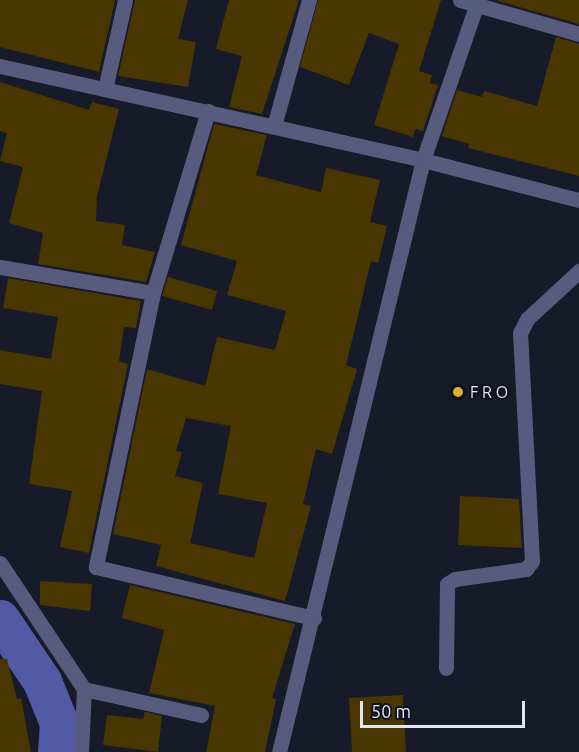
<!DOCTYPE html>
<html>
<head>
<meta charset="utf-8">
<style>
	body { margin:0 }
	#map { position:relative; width:579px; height:752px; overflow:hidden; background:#171a28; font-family:Ubuntu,sans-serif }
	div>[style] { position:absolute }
	.river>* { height:39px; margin:-19.5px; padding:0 19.5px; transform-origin:19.5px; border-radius:19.5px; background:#525aa6 }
	.building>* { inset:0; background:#493600 }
	.minor>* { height:15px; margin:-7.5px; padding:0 7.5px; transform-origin:7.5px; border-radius:7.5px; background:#575c7e }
	.dots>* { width:16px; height:16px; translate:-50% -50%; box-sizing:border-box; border:3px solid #0f111e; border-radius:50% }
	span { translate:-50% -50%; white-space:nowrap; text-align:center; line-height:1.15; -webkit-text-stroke:4.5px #0f111e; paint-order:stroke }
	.poi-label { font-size:16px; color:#e3e5ef }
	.left { translate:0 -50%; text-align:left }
	.scale { position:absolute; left:360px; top:701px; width:165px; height:27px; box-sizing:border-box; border:3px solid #e3e5ef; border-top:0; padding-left:8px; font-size:18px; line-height:21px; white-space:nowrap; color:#e3e5ef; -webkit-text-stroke:4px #0f111e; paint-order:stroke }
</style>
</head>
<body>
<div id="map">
	<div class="river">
		<div style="left:0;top:619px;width:75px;rotate:55.9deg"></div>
		<div style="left:42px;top:681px;width:45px;rotate:68deg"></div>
		<div style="left:59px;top:723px;width:29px;rotate:94deg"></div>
	</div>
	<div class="building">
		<div style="clip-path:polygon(0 0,115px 0,99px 72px,0 47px)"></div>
		<div style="clip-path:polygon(135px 0,188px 0,178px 39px,196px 42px,188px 87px,118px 76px)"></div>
		<div style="clip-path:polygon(229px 0,299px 0,262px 114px,229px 107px,242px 56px,216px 49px)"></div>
		<div style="clip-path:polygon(318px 0,441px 0,419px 71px,432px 75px,430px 83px,438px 85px,423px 131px,415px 129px,413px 137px,374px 125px,399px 44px,369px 33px,349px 85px,300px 67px)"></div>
		<div style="clip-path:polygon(498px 0,579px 0,579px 24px,498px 1px)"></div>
		<div style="clip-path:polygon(556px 37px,579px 44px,579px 176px,468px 148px,469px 144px,442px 136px,457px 90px,482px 97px,484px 91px,537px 106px)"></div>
		<div style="clip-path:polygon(0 82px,89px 110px,92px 102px,119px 109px,97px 196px,96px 221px,125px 225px,122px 245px,155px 252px,146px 282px,38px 264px,43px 233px,9px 223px,23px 167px,0 161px,7px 133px,0 131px)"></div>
		<div style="clip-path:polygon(evenodd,214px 124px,267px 135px,256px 175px,321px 192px,326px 168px,380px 180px,370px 222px,387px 226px,378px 263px,371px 261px,357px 320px,346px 365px,357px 369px,332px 454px,316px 449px,303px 504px,311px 506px,285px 601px,156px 566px,161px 545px,113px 534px,147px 369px,205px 386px,217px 337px,275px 350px,286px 311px,227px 295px,237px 261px,181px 245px,214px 124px,186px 418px,231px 426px,218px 494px,267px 503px,254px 558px,190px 543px,203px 483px,175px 476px,182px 452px,176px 451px,186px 418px)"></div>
		<div style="clip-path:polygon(168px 277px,217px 291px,212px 310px,162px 296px)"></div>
		<div style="clip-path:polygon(8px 278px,141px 301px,136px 328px,124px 327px,119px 361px,128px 364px,89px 553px,60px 547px,72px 491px,29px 484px,42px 391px,0 384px,0 350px,51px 359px,58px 317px,3px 308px)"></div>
		<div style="clip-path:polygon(460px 496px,519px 499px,522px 548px,458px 545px)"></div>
		<div style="clip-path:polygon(40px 581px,92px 584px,90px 611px,40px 605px)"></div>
		<div style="clip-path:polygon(130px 585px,295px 624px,272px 698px,276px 699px,265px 752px,206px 752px,215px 706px,149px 693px,164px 630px,122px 618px)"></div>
		<div style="clip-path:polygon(0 659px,7px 659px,17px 699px,21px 698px,31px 752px,0 752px)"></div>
		<div style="clip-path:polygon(403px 695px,406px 752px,352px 752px,349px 698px)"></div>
		<div style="clip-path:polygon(145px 712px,162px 716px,158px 752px,103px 745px,107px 715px,143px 719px)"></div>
	</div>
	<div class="minor">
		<div style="left:460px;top:0;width:124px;rotate:15.9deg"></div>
		<div style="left:0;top:66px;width:433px;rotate:12.5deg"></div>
		<div style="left:423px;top:160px;width:161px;rotate:14.4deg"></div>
		<div style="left:105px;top:89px;width:91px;rotate:-77.3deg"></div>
		<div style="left:208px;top:111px;width:190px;rotate:106.8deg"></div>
		<div style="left:153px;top:293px;width:280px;rotate:101.8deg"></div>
		<div style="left:96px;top:567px;width:224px;rotate:13.2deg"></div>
		<div style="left:274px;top:126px;width:131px;rotate:-74.5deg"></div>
		<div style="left:0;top:267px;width:155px;rotate:9.6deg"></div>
		<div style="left:0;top:563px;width:151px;rotate:56.3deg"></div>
		<div style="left:84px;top:689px;width:63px;rotate:92.7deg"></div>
		<div style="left:446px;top:668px;width:84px;rotate:-89.3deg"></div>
		<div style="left:447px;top:584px;width:9px;rotate:-32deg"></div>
		<div style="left:455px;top:579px;width:72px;rotate:-8deg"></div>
		<div style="left:526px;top:569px;width:10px;rotate:-53deg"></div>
		<div style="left:532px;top:561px;width:228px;rotate:-93deg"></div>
		<div style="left:520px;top:333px;width:16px;rotate:-63deg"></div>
		<div style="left:527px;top:319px;width:71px;rotate:-42.7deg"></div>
		<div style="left:84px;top:689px;width:120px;rotate:12.5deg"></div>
		<div style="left:279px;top:752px;width:609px;rotate:-76.33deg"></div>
		<div style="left:423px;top:160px;width:169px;rotate:-71deg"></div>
	</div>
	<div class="dots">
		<div style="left:458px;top:392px;background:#deb133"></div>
	</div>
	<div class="poi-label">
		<span class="left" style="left:470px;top:392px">F R O</span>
	</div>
	<div class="scale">50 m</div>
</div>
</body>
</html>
